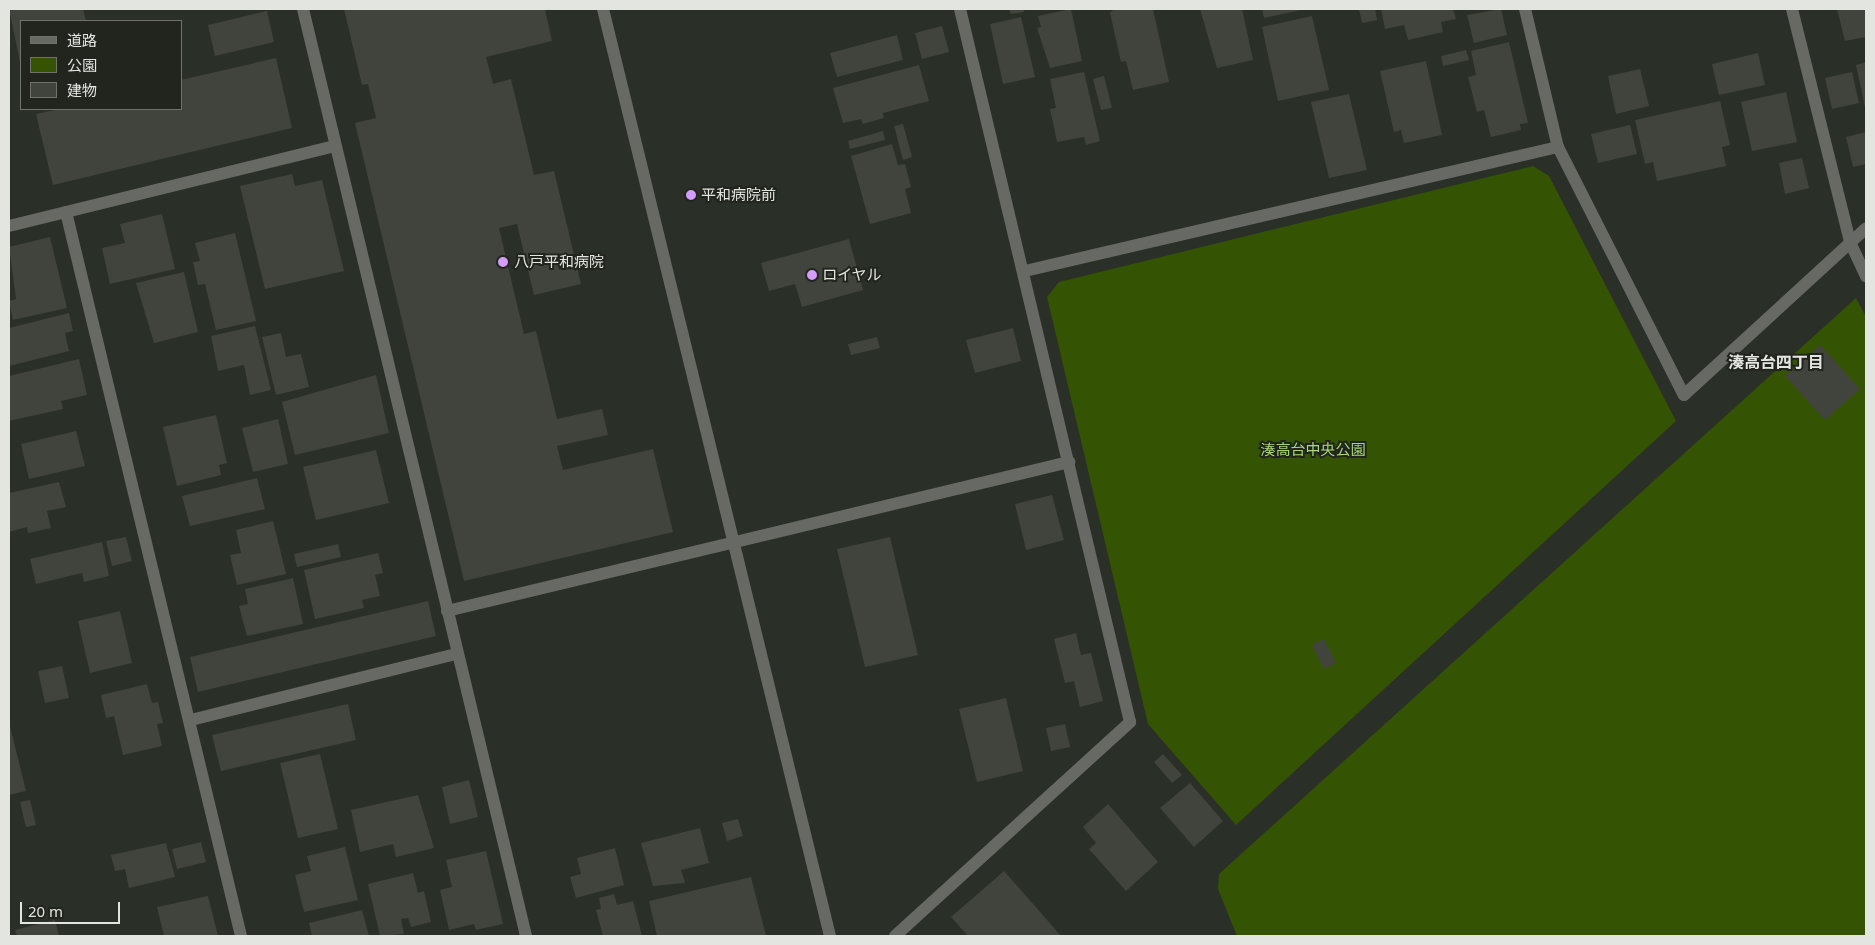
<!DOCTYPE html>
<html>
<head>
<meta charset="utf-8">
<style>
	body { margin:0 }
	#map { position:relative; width:1875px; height:945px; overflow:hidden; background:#2a2f27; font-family:"Noto Sans","Noto Sans JP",sans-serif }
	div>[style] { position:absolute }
	.green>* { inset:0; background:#345403 }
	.building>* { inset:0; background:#40443c }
	.service>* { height:12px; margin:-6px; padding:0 6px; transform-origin:6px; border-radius:6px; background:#676965 }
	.minor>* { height:12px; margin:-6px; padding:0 6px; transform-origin:6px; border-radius:6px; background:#676965 }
	.tertiary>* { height:12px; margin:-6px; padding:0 6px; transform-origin:6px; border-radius:6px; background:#676965 }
	.dots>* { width:14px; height:14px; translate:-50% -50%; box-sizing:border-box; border:2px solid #21251d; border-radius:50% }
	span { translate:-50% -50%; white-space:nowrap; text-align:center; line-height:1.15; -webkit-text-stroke:4px #21251d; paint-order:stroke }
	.poi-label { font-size:15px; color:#e2e5e0 }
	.left { translate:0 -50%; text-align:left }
	.park-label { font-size:15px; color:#a7d875 }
	.neighbourhood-label { font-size:16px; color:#e2e5e0; font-weight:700 }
	.frame { position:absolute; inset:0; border:10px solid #e2e5e0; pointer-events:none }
	.legend { position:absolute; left:20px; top:20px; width:162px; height:90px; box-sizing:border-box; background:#21251d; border:1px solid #6e726b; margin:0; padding:6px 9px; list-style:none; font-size:15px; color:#e2e5e0 }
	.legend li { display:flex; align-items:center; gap:10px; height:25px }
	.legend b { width:25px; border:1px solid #6e726b }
	.scale { position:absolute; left:20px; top:902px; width:100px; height:22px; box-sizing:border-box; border:2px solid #e2e5e0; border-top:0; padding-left:6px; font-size:15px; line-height:18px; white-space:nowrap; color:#e2e5e0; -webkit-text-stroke:4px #21251d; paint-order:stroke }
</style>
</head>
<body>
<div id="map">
	<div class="green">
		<div style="clip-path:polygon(1533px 166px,1549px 176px,1676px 421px,1236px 825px,1148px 724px,1047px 297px,1059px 282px)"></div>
		<div style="clip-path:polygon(1856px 298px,1866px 317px,1866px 936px,1237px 936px,1218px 889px,1219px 874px)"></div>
	</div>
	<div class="building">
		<div style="clip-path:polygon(9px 9px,83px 9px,86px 21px,21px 21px,21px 67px)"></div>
		<div style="clip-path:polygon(344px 9px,545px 9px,552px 41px,486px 57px,493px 84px,511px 79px,534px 175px,554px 171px,581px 284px,534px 295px,517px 224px,499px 228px,524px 334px,536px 331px,557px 419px,602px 409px,608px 435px,557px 446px,563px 470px,653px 449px,673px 532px,464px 581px,355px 123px,376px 118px,368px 84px,362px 85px)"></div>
		<div style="clip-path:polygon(1009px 9px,1023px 9px,1024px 12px,1011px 14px)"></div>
		<div style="clip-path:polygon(1071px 9px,1082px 61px,1050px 68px,1037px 28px,1041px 27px,1038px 16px)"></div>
		<div style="clip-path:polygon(1114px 9px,1153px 9px,1169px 82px,1133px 90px,1126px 61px,1121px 62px,1110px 13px)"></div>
		<div style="clip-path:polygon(1200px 9px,1242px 9px,1253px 60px,1217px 68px)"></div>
		<div style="clip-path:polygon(1262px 9px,1301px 9px,1301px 10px,1264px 18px)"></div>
		<div style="clip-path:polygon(1359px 9px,1375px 9px,1377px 20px,1362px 23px)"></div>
		<div style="clip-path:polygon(1381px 9px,1453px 9px,1456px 19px,1441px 22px,1443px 32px,1408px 40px,1404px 25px,1385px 29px)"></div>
		<div style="clip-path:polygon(1501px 9px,1507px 35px,1474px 43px,1467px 15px)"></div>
		<div style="clip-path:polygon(1837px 9px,1866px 9px,1866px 37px,1845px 41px)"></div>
		<div style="clip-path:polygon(267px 11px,274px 42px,215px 56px,208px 25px)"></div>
		<div style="clip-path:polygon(1312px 16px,1329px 90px,1278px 101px,1262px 27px)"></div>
		<div style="clip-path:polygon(1021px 17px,1035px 77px,1003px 84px,990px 24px)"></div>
		<div style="clip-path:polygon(942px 26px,949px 52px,922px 59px,915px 33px)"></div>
		<div style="clip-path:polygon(897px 35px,903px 60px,837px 77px,830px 53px)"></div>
		<div style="clip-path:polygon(1509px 42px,1528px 123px,1520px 124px,1521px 130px,1491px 137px,1484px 110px,1477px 112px,1468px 77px,1476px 75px,1471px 51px)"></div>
		<div style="clip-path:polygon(1466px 50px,1469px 60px,1443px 66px,1441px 56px)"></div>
		<div style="clip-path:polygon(1758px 53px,1765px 85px,1719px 95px,1712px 64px)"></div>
		<div style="clip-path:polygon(276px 58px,292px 128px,53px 185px,36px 114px,60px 109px,181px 109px,181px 80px)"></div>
		<div style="clip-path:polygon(1426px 61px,1442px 135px,1404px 143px,1401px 130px,1394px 132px,1380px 71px)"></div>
		<div style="clip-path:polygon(1866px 62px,1866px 107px,1865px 107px,1856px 65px)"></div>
		<div style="clip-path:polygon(919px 65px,929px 101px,883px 113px,884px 118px,863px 124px,861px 119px,843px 123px,833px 88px)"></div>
		<div style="clip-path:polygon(1640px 69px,1649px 106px,1616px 114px,1608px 76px)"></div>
		<div style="clip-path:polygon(1084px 72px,1100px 141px,1086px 145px,1084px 137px,1057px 142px,1050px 109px,1056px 108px,1050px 79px)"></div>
		<div style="clip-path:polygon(1852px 72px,1859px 103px,1832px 109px,1825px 78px)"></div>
		<div style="clip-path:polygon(1104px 76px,1112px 108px,1101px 110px,1093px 79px)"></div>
		<div style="clip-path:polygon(1786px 92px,1797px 142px,1752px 151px,1741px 102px)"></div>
		<div style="clip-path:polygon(1349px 94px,1367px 170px,1329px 178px,1311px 102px)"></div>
		<div style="clip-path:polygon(1720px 101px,1730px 145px,1722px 147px,1726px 166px,1657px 181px,1653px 162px,1645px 164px,1635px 120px)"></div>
		<div style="clip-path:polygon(903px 124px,912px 157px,903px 160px,894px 126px)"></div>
		<div style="clip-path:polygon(1630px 125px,1637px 154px,1598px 163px,1591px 134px)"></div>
		<div style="clip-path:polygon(883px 131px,885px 140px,850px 149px,848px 141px)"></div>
		<div style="clip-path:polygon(1866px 132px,1866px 164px,1853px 167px,1846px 137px)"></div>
		<div style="clip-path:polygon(892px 144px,898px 165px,905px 164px,911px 187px,905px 189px,911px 213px,870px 224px,851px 156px)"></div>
		<div style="clip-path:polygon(1802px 158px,1809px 188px,1785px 194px,1779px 163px)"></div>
		<div style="clip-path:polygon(292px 174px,295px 186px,322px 180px,344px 271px,265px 289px,240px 186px)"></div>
		<div style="clip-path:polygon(162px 214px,175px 269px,110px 284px,102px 248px,125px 243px,120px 224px)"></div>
		<div style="clip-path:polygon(235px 233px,256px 321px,216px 330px,205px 284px,198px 285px,193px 262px,200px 261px,195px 243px)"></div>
		<div style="clip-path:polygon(50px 237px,67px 308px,13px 320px,9px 301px,16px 299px,9px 247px)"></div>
		<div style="clip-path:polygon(849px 239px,863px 290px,802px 307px,795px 284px,769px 291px,761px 263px)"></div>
		<div style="clip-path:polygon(184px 272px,198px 332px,154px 343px,136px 283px)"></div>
		<div style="clip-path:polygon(69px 313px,73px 331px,65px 333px,69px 351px,9px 366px,9px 328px)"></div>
		<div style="clip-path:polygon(255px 326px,271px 390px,250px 395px,244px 365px,218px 371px,211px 336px)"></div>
		<div style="clip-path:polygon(1013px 328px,1021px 361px,975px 373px,966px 340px)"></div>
		<div style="clip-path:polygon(281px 333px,286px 357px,301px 354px,309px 387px,276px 395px,262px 337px)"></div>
		<div style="clip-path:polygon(877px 337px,880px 348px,851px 355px,848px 344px)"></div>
		<div style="clip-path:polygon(1820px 345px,1860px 389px,1825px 420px,1785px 376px)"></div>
		<div style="clip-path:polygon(79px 359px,87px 395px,61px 401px,63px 409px,9px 421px,9px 376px)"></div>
		<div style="clip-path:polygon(376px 375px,389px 433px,295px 455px,282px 402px)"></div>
		<div style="clip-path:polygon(216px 415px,227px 463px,219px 465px,221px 475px,177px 486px,163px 427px)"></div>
		<div style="clip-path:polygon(278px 419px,288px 464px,253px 472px,242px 428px)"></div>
		<div style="clip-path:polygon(76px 431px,85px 466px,29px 479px,21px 444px)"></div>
		<div style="clip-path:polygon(376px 450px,389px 503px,316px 520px,303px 467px)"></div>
		<div style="clip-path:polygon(257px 478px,265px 509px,190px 526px,182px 496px)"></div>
		<div style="clip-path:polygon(59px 482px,66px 507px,47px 511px,51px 528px,28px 533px,27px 527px,9px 532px,9px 493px)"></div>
		<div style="clip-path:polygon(1052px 495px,1064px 540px,1026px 550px,1015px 504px)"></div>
		<div style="clip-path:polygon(273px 521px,286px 574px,237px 585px,230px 555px,241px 553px,236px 530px)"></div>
		<div style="clip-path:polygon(126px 537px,132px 561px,112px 566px,106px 541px)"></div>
		<div style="clip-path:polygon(890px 537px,918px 655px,865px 667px,837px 549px)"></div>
		<div style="clip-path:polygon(102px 542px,109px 576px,84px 582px,82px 573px,36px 584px,30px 559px)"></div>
		<div style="clip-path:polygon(338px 544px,341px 557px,297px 567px,294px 554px)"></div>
		<div style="clip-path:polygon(378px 553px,383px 573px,375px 575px,380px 596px,362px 600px,364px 608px,315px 619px,304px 570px)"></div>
		<div style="clip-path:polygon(293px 578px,303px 624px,247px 636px,239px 606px,248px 604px,245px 589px)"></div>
		<div style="clip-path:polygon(428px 601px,436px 636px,198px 692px,190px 657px)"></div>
		<div style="clip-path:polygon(120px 611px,132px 663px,90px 673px,78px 621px)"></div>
		<div style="clip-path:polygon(1076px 633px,1081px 655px,1091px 653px,1103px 701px,1080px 707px,1074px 681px,1065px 683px,1054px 639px)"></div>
		<div style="clip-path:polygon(1324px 639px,1336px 663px,1324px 669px,1312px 645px)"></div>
		<div style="clip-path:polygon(62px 666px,69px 698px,45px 703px,38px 671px)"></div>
		<div style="clip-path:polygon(147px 684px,152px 703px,158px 702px,163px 723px,157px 724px,162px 746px,123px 755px,114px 716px,106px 718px,101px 695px)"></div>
		<div style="clip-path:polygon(1006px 698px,1023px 771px,977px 782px,959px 709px)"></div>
		<div style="clip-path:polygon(348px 704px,356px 740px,221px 771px,212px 735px)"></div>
		<div style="clip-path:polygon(9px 722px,26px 791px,9px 795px)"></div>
		<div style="clip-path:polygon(1065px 724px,1070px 747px,1051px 751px,1046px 728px)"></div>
		<div style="clip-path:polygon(320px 754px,338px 829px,298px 838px,280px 763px)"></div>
		<div style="clip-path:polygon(1163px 754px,1182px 775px,1172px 783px,1154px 762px)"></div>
		<div style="clip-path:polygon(469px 780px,478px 817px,450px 824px,442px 787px)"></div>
		<div style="clip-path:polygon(1190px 783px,1223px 821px,1194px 847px,1160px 808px)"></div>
		<div style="clip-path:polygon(418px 795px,434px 848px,396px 857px,393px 844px,360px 852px,351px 810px)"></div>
		<div style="clip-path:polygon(30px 800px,36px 825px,26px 827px,20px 802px)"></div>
		<div style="clip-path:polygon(1108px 804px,1158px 862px,1126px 891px,1089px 849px,1096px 843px,1083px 827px)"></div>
		<div style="clip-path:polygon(738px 819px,743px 836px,727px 841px,722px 823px)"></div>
		<div style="clip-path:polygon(700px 828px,709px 863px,681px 870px,685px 883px,653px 886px,641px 843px)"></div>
		<div style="clip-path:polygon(201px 842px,206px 862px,177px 869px,172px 849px)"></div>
		<div style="clip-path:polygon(166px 843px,175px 877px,129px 888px,125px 869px,115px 871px,111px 855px)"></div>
		<div style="clip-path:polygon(345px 847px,358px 900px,304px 912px,295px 875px,311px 871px,307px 856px)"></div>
		<div style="clip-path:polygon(615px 848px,624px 885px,576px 898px,570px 877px,581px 874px,577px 858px)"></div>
		<div style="clip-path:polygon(486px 851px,503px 924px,476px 930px,474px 924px,449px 930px,440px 890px,452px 887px,446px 860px)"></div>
		<div style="clip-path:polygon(1004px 871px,1027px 897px,1061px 936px,968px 936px,951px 917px)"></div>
		<div style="clip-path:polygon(413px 873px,418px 893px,424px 891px,431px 922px,411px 927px,408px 918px,401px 919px,404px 934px,380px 936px,368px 884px)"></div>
		<div style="clip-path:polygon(751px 877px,766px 936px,657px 936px,649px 901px)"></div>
		<div style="clip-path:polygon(614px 894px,617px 905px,633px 901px,642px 936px,603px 936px,596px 910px,601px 909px,599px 898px)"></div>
		<div style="clip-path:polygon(208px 896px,218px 936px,164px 936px,157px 907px)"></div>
		<div style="clip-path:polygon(362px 910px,369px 936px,312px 936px,309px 923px)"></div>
		<div style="clip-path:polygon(55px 920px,59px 936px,17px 936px,15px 930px)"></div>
	</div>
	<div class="service">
		<div style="left:191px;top:720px;width:273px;rotate:-14deg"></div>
	</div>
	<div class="minor">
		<div style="left:303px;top:9px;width:953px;rotate:76.47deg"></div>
		<div style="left:1525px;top:9px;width:142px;rotate:76.6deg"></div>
		<div style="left:1558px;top:147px;width:278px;rotate:63.1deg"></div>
		<div style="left:1684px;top:395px;width:247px;rotate:-42.5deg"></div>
		<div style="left:1792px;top:9px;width:240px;rotate:76deg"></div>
		<div style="left:1850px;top:242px;width:38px;rotate:65deg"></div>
		<div style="left:66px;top:212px;width:745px;rotate:76.41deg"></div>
		<div style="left:9px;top:226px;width:336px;rotate:-13.8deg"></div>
		<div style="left:1025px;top:271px;width:547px;rotate:-13.1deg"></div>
		<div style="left:447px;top:611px;width:640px;rotate:-13.47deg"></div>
		<div style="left:895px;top:936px;width:318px;rotate:-42.3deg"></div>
		<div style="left:1130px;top:722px;width:733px;rotate:-103.41deg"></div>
	</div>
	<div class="tertiary">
		<div style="left:603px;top:9px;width:954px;rotate:76.24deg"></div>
	</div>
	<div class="dots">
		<div style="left:691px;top:195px;background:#d49cfb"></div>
		<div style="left:503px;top:262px;background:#d49cfb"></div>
		<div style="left:812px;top:275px;background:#d49cfb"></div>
	</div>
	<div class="poi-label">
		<span class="left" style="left:701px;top:195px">平和病院前</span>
		<span class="left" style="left:514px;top:262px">八戸平和病院</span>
		<span class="left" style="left:822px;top:275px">ロイヤル</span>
	</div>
	<div class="park-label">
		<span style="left:1313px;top:450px">湊高台中央公園</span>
	</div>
	<div class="neighbourhood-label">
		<span style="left:1776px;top:362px">湊高台四丁目</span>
	</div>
	<div class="frame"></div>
	<ul class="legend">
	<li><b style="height:6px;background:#676965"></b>道路</li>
	<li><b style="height:14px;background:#345403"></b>公園</li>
	<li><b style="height:14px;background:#40443c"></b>建物</li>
	</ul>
	<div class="scale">20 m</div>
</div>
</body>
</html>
